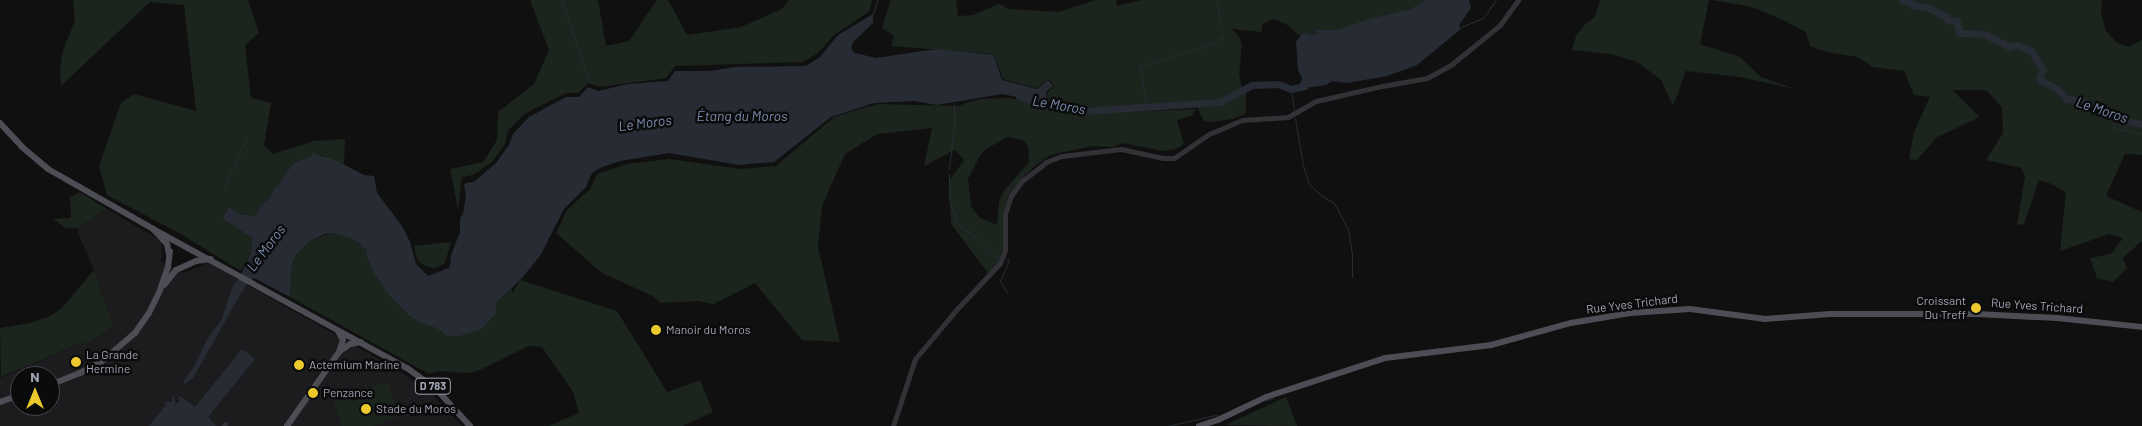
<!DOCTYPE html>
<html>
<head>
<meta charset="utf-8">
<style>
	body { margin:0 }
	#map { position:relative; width:2142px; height:426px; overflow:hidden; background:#101011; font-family:Barlow,sans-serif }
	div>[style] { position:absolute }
	.built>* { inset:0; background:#1c1c1e }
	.green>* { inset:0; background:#1c241e }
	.water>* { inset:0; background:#272c34 }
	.stream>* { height:1px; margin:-0.5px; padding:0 0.5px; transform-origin:0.5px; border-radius:0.5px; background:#272c34 }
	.river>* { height:7px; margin:-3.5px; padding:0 3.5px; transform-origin:3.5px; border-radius:3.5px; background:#272c34 }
	.minor>* { height:5px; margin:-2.5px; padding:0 2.5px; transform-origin:2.5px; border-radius:2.5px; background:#313136 }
	.major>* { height:6px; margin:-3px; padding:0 3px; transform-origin:3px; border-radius:3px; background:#4d4d55 }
	.dots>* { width:14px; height:14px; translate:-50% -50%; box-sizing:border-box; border:2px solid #0b0b0c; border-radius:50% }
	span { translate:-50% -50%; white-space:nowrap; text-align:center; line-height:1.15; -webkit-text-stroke:5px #0b0b0c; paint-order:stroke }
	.shield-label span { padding:1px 4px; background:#0b0b0c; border:1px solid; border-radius:4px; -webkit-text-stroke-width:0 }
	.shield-label { font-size:11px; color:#a1a4b2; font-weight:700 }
	.poi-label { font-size:12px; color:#a1a4b2 }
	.right { translate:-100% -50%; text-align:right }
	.left { translate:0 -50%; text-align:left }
	.street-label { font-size:12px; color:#a1a4b2 }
	.water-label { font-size:14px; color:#788cad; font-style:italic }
	.north { position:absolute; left:10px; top:366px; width:50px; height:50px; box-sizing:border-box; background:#0b0b0c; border:1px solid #47484e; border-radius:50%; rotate:0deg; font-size:14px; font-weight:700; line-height:20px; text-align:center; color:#a1a4b2 }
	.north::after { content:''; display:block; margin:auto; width:18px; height:22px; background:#ecc92d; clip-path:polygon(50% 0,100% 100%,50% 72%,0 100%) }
</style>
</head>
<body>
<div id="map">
	<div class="built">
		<div style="clip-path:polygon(evenodd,107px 209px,160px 240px,162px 247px,161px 262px,184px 273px,208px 263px,395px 368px,433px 395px,462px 426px,216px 426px,180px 400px,176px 404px,174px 397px,149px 426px,0 426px,0 378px,83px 342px,113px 326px,94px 270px,77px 231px,78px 228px,107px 209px,20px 376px,50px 376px,50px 406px,20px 406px,20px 376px)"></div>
	</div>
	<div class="green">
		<div style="clip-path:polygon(73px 0,248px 0,259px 33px,245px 45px,251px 98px,271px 103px,264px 145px,273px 154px,314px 141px,345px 139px,344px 164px,329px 160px,322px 155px,311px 156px,296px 162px,288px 170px,279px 184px,274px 188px,271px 197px,260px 206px,257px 216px,239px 214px,229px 207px,222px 218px,252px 238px,251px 252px,241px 271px,179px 233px,107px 195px,99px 166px,121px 103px,134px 94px,196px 111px,184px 5px,150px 2px,61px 86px,60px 70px,63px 50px,75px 21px)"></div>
		<div style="clip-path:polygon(530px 0,598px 0,606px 46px,629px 41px,657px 0,668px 0,687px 35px,741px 27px,782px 9px,789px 0,872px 0,870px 11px,834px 35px,818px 53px,803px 62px,675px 66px,666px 78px,599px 87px,588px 83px,578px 93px,566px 93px,524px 114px,508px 131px,505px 144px,492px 162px,473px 175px,462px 177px,458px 209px,450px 169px,483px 162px,497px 140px,498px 112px,534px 84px,549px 50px)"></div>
		<div style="clip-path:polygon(891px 0,956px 0,958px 16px,973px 15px,999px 4px,1009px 9px,1059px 12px,1096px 0,1116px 0,1117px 6px,1141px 0,1426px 0,1419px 6px,1378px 21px,1339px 31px,1300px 36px,1286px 24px,1273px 19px,1262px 24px,1262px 32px,1231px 29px,1238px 35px,1242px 44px,1239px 75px,1242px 89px,1246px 93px,1246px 113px,1233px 119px,1212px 122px,1204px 121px,1194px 101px,1151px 108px,1121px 106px,1072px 111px,1047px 100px,1047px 93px,1054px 86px,1049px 79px,1036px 88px,1003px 79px,994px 54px,891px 46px,894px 36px,882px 28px)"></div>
		<div style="clip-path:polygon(1600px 0,1709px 0,1700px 44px,1740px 57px,1761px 77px,1795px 89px,1740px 77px,1686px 71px,1673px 106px,1661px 80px,1637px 62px,1611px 54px,1572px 50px,1576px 36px,1584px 25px,1595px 17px)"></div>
		<div style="clip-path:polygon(1712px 0,2102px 0,2101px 13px,2106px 31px,2117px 43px,2129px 47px,2142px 40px,2142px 155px,2125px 154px,2106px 196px,2142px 212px,2142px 241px,2123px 258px,2127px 268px,2113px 282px,2097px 278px,2090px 258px,2111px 254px,2123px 238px,2109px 234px,2060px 251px,2066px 192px,2049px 183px,2039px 180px,2024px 224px,2017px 225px,2025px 176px,2021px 168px,1986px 160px,2003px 133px,2002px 107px,1986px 90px,1952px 90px,1980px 117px,1937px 137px,1917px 160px,1909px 159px,1914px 132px,1930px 97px,1914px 95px,1904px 71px,1873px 67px,1858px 57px,1826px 52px,1810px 46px,1806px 32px,1783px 20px,1752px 7px)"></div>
		<div style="clip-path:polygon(evenodd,1009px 98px,1049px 105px,1074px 114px,1196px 109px,1191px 116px,1177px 120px,1184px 144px,1176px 149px,1163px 151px,1123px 143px,1113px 147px,1092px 146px,1050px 155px,1035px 166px,1024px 176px,1008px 198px,1004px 256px,988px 273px,951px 224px,949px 181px,964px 160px,955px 150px,924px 166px,932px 128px,877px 134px,845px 154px,822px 206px,818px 247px,840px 342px,802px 340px,755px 283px,713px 304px,698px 301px,660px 303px,653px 296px,602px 273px,556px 233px,567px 210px,590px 189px,597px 174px,627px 164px,669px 159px,741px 169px,776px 166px,834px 117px,863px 108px,879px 104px,958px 106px,979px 99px,1009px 98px,1007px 137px,1023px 140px,1028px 146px,1029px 162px,1004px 191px,999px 202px,997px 225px,980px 218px,971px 207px,968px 179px,979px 157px,985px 150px,1007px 137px)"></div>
		<div style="clip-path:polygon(80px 192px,107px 209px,78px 228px,66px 228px,53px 219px,71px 218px,70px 197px)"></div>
		<div style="clip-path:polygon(331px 233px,351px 238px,360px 244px,367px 251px,399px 306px,408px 315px,421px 323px,436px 328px,447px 336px,496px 313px,497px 302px,512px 288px,512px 294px,520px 280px,617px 311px,667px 392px,700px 380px,713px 412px,683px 426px,548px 426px,579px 413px,573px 392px,542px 347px,529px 346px,480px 370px,468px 373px,438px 371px,429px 374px,290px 297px,292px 264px,296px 255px,310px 241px)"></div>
		<div style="clip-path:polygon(451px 242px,445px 263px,434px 269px,422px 264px,417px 259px,414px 246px)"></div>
		<div style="clip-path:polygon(94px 270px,113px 326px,87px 344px,83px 342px,1px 377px,0 328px,31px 323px,50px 316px,62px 308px)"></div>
		<div style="clip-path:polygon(387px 381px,400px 416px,374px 426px,342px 426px,333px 401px)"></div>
		<div style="clip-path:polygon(1286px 397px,1297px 426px,1225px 425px)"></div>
	</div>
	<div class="water">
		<div style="clip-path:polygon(1425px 0,1469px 0,1471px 8px,1459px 25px,1461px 29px,1417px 65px,1387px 76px,1347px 83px,1332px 81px,1326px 85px,1298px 89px,1302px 78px,1298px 70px,1296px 42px,1303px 33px,1313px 35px,1317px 33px,1315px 30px,1338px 30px,1366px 20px,1411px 9px)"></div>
		<div style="clip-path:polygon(873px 14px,873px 23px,853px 42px,851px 49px,855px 53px,876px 58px,937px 49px,994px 55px,1002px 80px,1037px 89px,1048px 80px,1053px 86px,1046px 92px,1046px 100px,1042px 102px,1002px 94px,937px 105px,914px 101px,874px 103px,831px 117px,774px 162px,739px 165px,669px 153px,620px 161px,602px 167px,592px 173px,586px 187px,564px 209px,540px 256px,520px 280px,497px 302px,496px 313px,482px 329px,459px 336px,447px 336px,436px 328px,421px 323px,408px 315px,389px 295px,374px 273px,367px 257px,367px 251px,360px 244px,351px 238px,331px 233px,325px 234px,310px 241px,296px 255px,292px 264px,290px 297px,254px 278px,245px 286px,193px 378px,185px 384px,183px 382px,195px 365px,207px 339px,222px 319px,233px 285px,239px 279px,251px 252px,252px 238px,222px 218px,229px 207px,239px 214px,256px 216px,260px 206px,271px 197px,274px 188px,279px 184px,288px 170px,296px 162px,311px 156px,312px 153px,337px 161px,364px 175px,374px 176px,377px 193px,402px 226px,410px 242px,416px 264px,428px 276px,449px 268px,451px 262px,450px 258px,460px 232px,460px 218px,463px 214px,466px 196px,464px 185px,466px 183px,474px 182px,496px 163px,509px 145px,513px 134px,529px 117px,566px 97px,579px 97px,588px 87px,598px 91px,628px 84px,668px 81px,675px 71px,710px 71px,736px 67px,806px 66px,820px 57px,838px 35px)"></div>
		<div style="clip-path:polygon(242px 349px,255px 359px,208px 417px,216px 426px,149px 426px,166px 405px,164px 403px,172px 401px,172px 397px,174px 397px,176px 404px,180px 400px,178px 397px,180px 396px,195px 407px)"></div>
	</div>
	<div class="stream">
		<div style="left:561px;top:0;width:88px;rotate:70.7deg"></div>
		<div style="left:1217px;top:0;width:29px;rotate:82deg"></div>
		<div style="left:873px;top:14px;width:15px;rotate:-74deg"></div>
		<div style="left:1461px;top:27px;width:24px;rotate:-22deg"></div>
		<div style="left:1483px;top:18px;width:22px;rotate:-54deg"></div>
		<div style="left:1291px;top:89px;width:21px;rotate:82deg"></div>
		<div style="left:1146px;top:106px;width:40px;rotate:-98.5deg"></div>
		<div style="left:1140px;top:66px;width:62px;rotate:-17deg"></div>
		<div style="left:1199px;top:48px;width:25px;rotate:-23deg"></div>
		<div style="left:1222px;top:38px;width:2px;rotate:-90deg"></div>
		<div style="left:2115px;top:115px;width:12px;rotate:99deg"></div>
		<div style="left:2113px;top:127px;width:30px;rotate:14deg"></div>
		<div style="left:1295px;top:118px;width:48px;rotate:80.3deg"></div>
		<div style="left:1303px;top:165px;width:20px;rotate:72deg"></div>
		<div style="left:1309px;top:184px;width:18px;rotate:43deg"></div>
		<div style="left:1322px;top:196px;width:14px;rotate:30deg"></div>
		<div style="left:1334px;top:203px;width:30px;rotate:62deg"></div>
		<div style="left:1348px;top:229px;width:25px;rotate:81deg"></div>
		<div style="left:1352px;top:254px;width:23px;rotate:90deg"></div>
		<div style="left:243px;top:146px;width:10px;rotate:-66deg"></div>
		<div style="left:949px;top:169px;width:44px;rotate:-83.5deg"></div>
		<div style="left:954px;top:125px;width:22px;rotate:-90deg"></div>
		<div style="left:949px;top:174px;width:26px;rotate:90deg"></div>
		<div style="left:225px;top:191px;width:12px;rotate:-81deg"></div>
		<div style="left:227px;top:179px;width:32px;rotate:-64deg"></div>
		<div style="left:950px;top:204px;width:23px;rotate:67deg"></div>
		<div style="left:959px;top:225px;width:25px;rotate:37deg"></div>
		<div style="left:979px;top:240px;width:17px;rotate:50deg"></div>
		<div style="left:990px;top:253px;width:11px;rotate:27deg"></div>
		<div style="left:1007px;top:259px;width:2px;rotate:27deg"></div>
		<div style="left:1009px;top:260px;width:23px;rotate:113deg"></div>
		<div style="left:1000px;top:281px;width:13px;rotate:58deg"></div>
		<div style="left:1265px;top:401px;width:9px;rotate:-21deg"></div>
		<div style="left:1167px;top:426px;width:50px;rotate:-12.7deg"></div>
		<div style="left:1216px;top:415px;width:4px;rotate:27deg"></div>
	</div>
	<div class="river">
		<div style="left:1902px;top:0;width:6px;rotate:9deg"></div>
		<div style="left:1908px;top:1px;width:6px;rotate:39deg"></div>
		<div style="left:1913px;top:5px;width:16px;rotate:11deg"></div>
		<div style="left:1929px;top:8px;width:18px;rotate:27deg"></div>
		<div style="left:1945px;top:16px;width:5px;rotate:53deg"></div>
		<div style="left:1948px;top:20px;width:9px;rotate:6deg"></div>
		<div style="left:1957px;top:21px;width:12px;rotate:81deg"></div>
		<div style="left:1959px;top:33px;width:25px;rotate:2deg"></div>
		<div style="left:1984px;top:34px;width:28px;rotate:27deg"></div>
		<div style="left:2009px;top:47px;width:7px;rotate:-16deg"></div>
		<div style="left:2016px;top:45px;width:9px;rotate:18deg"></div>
		<div style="left:2025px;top:48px;width:7px;rotate:27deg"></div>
		<div style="left:2031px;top:51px;width:22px;rotate:58deg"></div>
		<div style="left:2043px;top:70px;width:8px;rotate:120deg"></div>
		<div style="left:2039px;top:77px;width:3px;rotate:72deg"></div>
		<div style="left:2040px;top:80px;width:19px;rotate:28deg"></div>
		<div style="left:2057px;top:89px;width:14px;rotate:45deg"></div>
		<div style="left:2067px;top:99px;width:12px;rotate:5deg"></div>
		<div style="left:2079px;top:100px;width:56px;rotate:23.3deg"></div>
		<div style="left:2130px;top:122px;width:12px;rotate:9deg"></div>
		<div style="left:1019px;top:96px;width:18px;rotate:22deg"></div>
		<div style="left:1036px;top:103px;width:48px;rotate:9.7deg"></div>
		<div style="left:1083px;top:111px;width:137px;rotate:-3.8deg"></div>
		<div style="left:1220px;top:102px;width:36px;rotate:-28deg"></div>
		<div style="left:1252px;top:85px;width:26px;rotate:-2deg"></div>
		<div style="left:1278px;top:84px;width:14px;rotate:21deg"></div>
		<div style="left:1291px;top:89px;width:14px;rotate:-12deg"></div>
	</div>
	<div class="minor">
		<div style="left:224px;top:426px;width:2px;rotate:-63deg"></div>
		<div style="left:893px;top:426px;width:71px;rotate:-71.8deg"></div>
		<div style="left:915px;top:359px;width:65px;rotate:-50deg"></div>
		<div style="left:957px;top:309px;width:63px;rotate:-46.9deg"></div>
		<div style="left:1000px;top:263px;width:14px;rotate:-69deg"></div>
		<div style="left:1005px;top:250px;width:36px;rotate:-90deg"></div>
		<div style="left:1005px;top:214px;width:19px;rotate:-72deg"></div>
		<div style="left:1011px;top:196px;width:19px;rotate:-54deg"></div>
		<div style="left:1022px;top:181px;width:31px;rotate:-38deg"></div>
		<div style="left:1046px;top:162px;width:17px;rotate:-21deg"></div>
		<div style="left:1062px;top:156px;width:59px;rotate:-6.8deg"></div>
		<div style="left:1121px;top:149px;width:43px;rotate:12.1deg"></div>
		<div style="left:1163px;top:158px;width:11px"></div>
		<div style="left:1174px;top:158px;width:42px;rotate:-34.4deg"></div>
		<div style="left:1209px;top:134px;width:36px;rotate:-23deg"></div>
		<div style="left:1242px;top:120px;width:46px;rotate:-3.7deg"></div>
		<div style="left:1288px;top:117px;width:32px;rotate:-30deg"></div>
		<div style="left:1316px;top:101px;width:68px;rotate:-12.8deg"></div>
		<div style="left:1382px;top:86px;width:46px;rotate:-10.1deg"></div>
		<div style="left:1427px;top:78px;width:29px;rotate:-29deg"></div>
		<div style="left:1452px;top:64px;width:62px;rotate:-39.1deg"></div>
		<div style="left:1500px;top:25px;width:31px;rotate:-54deg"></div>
	</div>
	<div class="major">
		<div style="left:0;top:123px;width:33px;rotate:47deg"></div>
		<div style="left:22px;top:147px;width:34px;rotate:40deg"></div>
		<div style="left:48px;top:169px;width:121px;rotate:29.7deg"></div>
		<div style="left:153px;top:229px;width:21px;rotate:47deg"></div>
		<div style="left:167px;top:244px;width:10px;rotate:79deg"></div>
		<div style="left:153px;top:229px;width:290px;rotate:28.7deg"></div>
		<div style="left:407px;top:368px;width:37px;rotate:36deg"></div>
		<div style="left:437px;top:390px;width:49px;rotate:47.5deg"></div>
		<div style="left:164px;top:285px;width:19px;rotate:-51deg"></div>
		<div style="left:176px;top:270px;width:22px;rotate:-24deg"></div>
		<div style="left:196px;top:261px;width:15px;rotate:-8deg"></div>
		<div style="left:340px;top:351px;width:12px;rotate:-35deg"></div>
		<div style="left:350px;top:344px;width:11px;rotate:-10deg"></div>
		<div style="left:50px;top:385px;width:32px;rotate:-22deg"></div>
		<div style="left:80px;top:373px;width:24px;rotate:-28deg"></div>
		<div style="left:101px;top:362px;width:45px;rotate:-40.5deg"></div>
		<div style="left:135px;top:333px;width:24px;rotate:-55deg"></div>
		<div style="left:149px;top:313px;width:25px;rotate:-64deg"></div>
		<div style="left:160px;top:290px;width:24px;rotate:-71deg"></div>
		<div style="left:168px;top:267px;width:16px;rotate:-83deg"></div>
		<div style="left:0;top:402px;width:21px;rotate:-19deg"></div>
		<div style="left:287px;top:426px;width:90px;rotate:-54.9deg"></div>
		<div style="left:339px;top:352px;width:13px;rotate:-72deg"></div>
		<div style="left:343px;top:340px;width:10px;rotate:-119deg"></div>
		<div style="left:1199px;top:426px;width:20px;rotate:-18deg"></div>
		<div style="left:1218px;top:420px;width:53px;rotate:-25.6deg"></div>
		<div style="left:1266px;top:397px;width:125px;rotate:-18.1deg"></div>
		<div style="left:1385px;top:358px;width:107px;rotate:-7deg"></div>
		<div style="left:1491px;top:345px;width:83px;rotate:-15.4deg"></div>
		<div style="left:1571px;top:323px;width:60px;rotate:-9.6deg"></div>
		<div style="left:1630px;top:313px;width:60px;rotate:-3.8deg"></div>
		<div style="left:1690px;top:309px;width:76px;rotate:7.6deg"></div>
		<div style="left:1765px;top:319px;width:65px;rotate:-4.4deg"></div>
		<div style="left:1830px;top:314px;width:147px"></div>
		<div style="left:1977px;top:314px;width:80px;rotate:2.9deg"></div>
		<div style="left:2057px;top:318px;width:85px;rotate:6deg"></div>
	</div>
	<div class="dots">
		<div style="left:1976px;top:308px;background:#ecc92d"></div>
		<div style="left:656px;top:330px;background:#ecc92d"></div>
		<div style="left:76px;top:362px;background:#ecc92d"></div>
		<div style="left:299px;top:365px;background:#ecc92d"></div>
		<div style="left:313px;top:393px;background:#ecc92d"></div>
		<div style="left:366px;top:409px;background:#ecc92d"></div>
	</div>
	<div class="shield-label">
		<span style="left:433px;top:386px">D 783</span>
	</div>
	<div class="poi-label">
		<span class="right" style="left:1966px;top:308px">Croissant<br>Du Treff</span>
		<span class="left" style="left:666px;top:330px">Manoir du Moros</span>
		<span class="left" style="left:86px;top:362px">La Grande<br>Hermine</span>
		<span class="left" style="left:309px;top:365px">Actemium Marine</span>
		<span class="left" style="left:323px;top:393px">Penzance</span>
		<span class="left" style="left:376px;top:409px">Stade du Moros</span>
	</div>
	<div class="street-label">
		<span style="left:1632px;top:304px;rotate:-7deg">Rue Yves Trichard</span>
		<span style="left:2037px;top:306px;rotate:4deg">Rue Yves Trichard</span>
	</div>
	<div class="water-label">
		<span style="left:1059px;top:105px;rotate:10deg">Le Moros</span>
		<span style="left:2102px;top:110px;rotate:19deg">Le Moros</span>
		<span style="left:742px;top:116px">Étang du Moros</span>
		<span style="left:645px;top:123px;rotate:-7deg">Le Moros</span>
		<span style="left:266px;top:248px;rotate:-53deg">Le Moros</span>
	</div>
	<div class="north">N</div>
</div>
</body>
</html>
